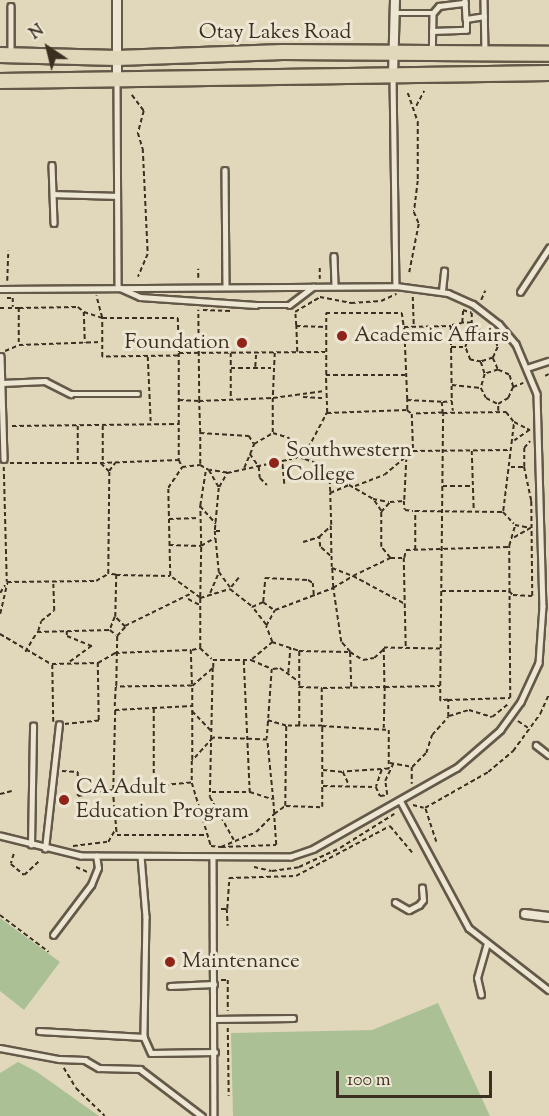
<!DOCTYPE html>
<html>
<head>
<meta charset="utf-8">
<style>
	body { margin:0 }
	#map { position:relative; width:549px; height:1116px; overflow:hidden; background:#e1d8bc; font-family:"Sorts Mill Goudy",serif }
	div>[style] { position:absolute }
	.green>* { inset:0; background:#acc096 }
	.path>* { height:1.5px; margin-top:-0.75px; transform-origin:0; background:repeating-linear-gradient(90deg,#3b2f21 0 4.5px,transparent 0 7.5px) }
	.roads { filter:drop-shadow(2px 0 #645948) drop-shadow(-2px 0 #645948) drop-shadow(0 2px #645948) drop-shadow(0 -2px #645948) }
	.service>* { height:4.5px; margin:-2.25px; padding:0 2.25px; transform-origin:2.25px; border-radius:2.25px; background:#ece6d3 }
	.minor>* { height:8px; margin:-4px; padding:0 4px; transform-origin:4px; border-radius:4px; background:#ece6d3 }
	.primary>* { height:14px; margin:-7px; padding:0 7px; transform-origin:7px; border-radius:7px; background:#e1d8bc }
	.dots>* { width:16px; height:16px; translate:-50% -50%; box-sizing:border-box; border:3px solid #ece6d3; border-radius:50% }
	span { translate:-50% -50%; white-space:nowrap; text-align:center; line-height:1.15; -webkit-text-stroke:6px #ece6d3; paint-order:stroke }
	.street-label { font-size:21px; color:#3b2f21 }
	.poi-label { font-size:21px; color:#3b2f21 }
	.left { translate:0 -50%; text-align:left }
	.right { translate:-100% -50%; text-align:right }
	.north { position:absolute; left:18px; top:18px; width:60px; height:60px; -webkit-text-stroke:4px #ece6d3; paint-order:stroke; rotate:325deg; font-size:16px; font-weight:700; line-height:24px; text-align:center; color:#3b2f21 }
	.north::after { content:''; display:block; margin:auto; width:21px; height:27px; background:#3b2f21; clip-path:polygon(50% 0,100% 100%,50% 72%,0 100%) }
	.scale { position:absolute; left:336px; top:1071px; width:156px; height:27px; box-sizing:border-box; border:3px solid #3b2f21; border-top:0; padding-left:8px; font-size:18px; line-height:21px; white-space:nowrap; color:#3b2f21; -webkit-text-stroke:4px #ece6d3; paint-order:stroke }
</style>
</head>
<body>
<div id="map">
	<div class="green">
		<div style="clip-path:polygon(0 918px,60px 962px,24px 1010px,0 991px)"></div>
		<div style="clip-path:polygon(438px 1003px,490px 1116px,233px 1116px,231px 1033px,372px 1030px)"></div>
		<div style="clip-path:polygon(18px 1062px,37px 1072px,99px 1116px,0 1116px,0 1073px)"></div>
	</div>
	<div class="path">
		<div style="left:408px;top:93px;width:31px;rotate:71deg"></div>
		<div style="left:418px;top:122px;width:59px;rotate:90deg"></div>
		<div style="left:418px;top:181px;width:31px;rotate:97deg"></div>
		<div style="left:414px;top:212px;width:13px;rotate:67deg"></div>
		<div style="left:419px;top:224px;width:52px;rotate:101.1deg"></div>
		<div style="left:132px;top:95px;width:20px;rotate:53deg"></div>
		<div style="left:144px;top:111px;width:23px;rotate:105deg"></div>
		<div style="left:138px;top:133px;width:17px;rotate:73deg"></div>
		<div style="left:143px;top:149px;width:105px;rotate:87.3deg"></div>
		<div style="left:148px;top:254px;width:25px;rotate:113deg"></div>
		<div style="left:416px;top:106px;width:17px;rotate:-62deg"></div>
		<div style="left:320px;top:268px;width:11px;rotate:90deg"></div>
		<div style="left:198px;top:278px;width:9px;rotate:-90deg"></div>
		<div style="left:7px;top:281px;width:30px;rotate:-88deg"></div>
		<div style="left:413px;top:297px;width:28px;rotate:88deg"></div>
		<div style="left:7px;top:298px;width:6px"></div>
		<div style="left:13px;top:298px;width:9px;rotate:90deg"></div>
		<div style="left:481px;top:300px;width:10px;rotate:-66deg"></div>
		<div style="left:0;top:308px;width:19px"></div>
		<div style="left:19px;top:308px;width:37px;rotate:90deg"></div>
		<div style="left:19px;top:308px;width:59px;rotate:-1deg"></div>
		<div style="left:78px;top:307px;width:8px;rotate:40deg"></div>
		<div style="left:84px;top:312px;width:31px;rotate:88deg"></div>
		<div style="left:203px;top:310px;width:27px;rotate:2deg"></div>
		<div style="left:84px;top:312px;width:19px;rotate:18deg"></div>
		<div style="left:102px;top:318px;width:23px;rotate:-105deg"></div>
		<div style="left:452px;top:325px;width:10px;rotate:-11deg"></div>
		<div style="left:462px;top:323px;width:13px;rotate:-86deg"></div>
		<div style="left:463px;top:310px;width:9px;rotate:18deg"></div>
		<div style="left:472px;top:313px;width:10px;rotate:90deg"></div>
		<div style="left:472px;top:323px;width:10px;rotate:180deg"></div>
		<div style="left:296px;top:326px;width:14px;rotate:-94deg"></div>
		<div style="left:295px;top:312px;width:29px;rotate:-31deg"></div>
		<div style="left:320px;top:297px;width:32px;rotate:11deg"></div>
		<div style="left:351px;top:303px;width:30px;rotate:-4deg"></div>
		<div style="left:381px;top:301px;width:17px;rotate:-25deg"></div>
		<div style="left:470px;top:332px;width:9px;rotate:-77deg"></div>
		<div style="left:472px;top:323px;width:10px;rotate:37deg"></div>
		<div style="left:451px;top:347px;width:13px"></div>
		<div style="left:5px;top:351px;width:15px;rotate:-23deg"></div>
		<div style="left:19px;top:345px;width:82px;rotate:-2.1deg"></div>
		<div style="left:297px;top:352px;width:26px;rotate:-92deg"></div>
		<div style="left:296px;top:326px;width:30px;rotate:2deg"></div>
		<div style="left:179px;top:353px;width:146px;rotate:-0.4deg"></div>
		<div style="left:231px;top:353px;width:15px;rotate:90deg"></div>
		<div style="left:231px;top:368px;width:40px"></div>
		<div style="left:275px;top:353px;width:45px;rotate:92.5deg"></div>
		<div style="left:273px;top:398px;width:52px;rotate:-7.7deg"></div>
		<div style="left:178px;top:356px;width:76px;rotate:179.2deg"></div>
		<div style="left:102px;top:357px;width:39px;rotate:-90deg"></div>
		<div style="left:102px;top:318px;width:76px"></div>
		<div style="left:178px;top:318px;width:35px;rotate:88deg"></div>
		<div style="left:179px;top:353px;width:107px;rotate:90deg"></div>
		<div style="left:148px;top:357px;width:66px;rotate:87.4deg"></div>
		<div style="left:493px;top:358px;width:12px;rotate:66deg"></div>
		<div style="left:481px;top:362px;width:11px;rotate:-170deg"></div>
		<div style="left:470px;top:360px;width:14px;rotate:-111deg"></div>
		<div style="left:465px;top:347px;width:14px;rotate:-69deg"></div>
		<div style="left:470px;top:334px;width:11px;rotate:-22deg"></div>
		<div style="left:480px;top:330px;width:14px;rotate:21deg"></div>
		<div style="left:493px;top:335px;width:13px;rotate:67deg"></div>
		<div style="left:498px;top:347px;width:12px;rotate:114deg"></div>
		<div style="left:493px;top:358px;width:13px;rotate:162deg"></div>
		<div style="left:481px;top:362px;width:13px;rotate:72deg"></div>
		<div style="left:255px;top:367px;width:13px;rotate:-86deg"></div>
		<div style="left:231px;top:369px;width:31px;rotate:90deg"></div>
		<div style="left:326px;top:375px;width:62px;rotate:-90deg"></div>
		<div style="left:326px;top:313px;width:76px"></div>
		<div style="left:402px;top:313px;width:14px;rotate:82deg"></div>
		<div style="left:545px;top:376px;width:4px;rotate:-27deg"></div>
		<div style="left:452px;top:385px;width:29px;rotate:6deg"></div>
		<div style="left:513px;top:387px;width:11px;rotate:-22deg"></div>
		<div style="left:303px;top:397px;width:22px;rotate:3deg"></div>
		<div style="left:179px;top:400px;width:20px;rotate:3deg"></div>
		<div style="left:199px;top:401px;width:91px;rotate:-90.6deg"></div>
		<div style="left:407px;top:400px;width:73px;rotate:-92.4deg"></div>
		<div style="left:404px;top:327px;width:47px;rotate:-1.2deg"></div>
		<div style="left:451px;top:326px;width:75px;rotate:89.2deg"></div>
		<div style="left:443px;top:402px;width:9px;rotate:-6deg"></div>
		<div style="left:452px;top:401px;width:10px;rotate:84deg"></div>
		<div style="left:407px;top:410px;width:10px;rotate:-90deg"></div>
		<div style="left:407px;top:400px;width:35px;rotate:3deg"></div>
		<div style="left:442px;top:402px;width:11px;rotate:85deg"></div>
		<div style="left:443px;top:413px;width:30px;rotate:178deg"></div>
		<div style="left:498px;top:411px;width:7px;rotate:-90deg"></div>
		<div style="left:498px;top:404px;width:12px;rotate:-31deg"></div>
		<div style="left:508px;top:398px;width:12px;rotate:-66deg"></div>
		<div style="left:513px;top:387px;width:13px;rotate:-108deg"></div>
		<div style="left:509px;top:375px;width:12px;rotate:-156deg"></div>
		<div style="left:498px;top:370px;width:14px;rotate:163deg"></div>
		<div style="left:485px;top:374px;width:15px;rotate:106deg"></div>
		<div style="left:481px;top:388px;width:11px;rotate:63deg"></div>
		<div style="left:486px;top:398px;width:13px;rotate:27deg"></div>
		<div style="left:327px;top:413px;width:38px;rotate:-92deg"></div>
		<div style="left:326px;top:375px;width:79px"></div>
		<div style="left:12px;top:426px;width:166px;rotate:-0.7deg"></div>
		<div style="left:78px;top:426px;width:37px;rotate:90deg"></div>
		<div style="left:103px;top:426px;width:37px;rotate:90deg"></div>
		<div style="left:200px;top:433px;width:32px;rotate:-92deg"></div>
		<div style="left:199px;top:401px;width:74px;rotate:-2.3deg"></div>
		<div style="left:273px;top:398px;width:35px;rotate:90deg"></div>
		<div style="left:308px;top:448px;width:40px;rotate:-62deg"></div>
		<div style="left:327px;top:413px;width:80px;rotate:-2.1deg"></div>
		<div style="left:407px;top:410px;width:6px;rotate:39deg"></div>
		<div style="left:412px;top:414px;width:36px;rotate:88deg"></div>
		<div style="left:472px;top:451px;width:59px;rotate:88.1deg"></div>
		<div style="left:250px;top:454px;width:11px;rotate:-68deg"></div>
		<div style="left:254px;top:444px;width:22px;rotate:-30deg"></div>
		<div style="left:273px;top:433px;width:17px;rotate:17deg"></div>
		<div style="left:289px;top:438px;width:13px;rotate:61deg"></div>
		<div style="left:305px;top:459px;width:12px;rotate:-175deg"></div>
		<div style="left:293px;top:458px;width:9px;rotate:-77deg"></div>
		<div style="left:295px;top:449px;width:13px;rotate:-4deg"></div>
		<div style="left:308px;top:448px;width:11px;rotate:105deg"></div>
		<div style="left:305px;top:459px;width:19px;rotate:21deg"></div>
		<div style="left:323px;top:466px;width:11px;rotate:56deg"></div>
		<div style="left:10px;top:463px;width:90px"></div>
		<div style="left:200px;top:464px;width:31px;rotate:-90deg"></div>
		<div style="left:200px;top:433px;width:49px;rotate:3.5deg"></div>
		<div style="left:249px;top:436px;width:9px;rotate:58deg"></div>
		<div style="left:4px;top:467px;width:115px;rotate:88.5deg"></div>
		<div style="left:7px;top:582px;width:89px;rotate:-0.6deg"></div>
		<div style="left:96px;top:581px;width:14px;rotate:-30deg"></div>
		<div style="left:511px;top:467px;width:13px"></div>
		<div style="left:244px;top:468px;width:15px;rotate:-67deg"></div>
		<div style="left:250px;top:454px;width:16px;rotate:55deg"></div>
		<div style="left:259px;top:467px;width:11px;rotate:85deg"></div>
		<div style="left:260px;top:478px;width:10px;rotate:45deg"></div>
		<div style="left:109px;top:471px;width:10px;rotate:-53deg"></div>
		<div style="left:227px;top:473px;width:56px;rotate:-12.3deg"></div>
		<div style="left:284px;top:484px;width:23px;rotate:-95deg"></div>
		<div style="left:282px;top:461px;width:10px;rotate:-11deg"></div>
		<div style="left:355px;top:486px;width:31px;rotate:-21deg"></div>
		<div style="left:384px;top:475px;width:38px;rotate:-40deg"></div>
		<div style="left:413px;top:451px;width:97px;rotate:-0.6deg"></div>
		<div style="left:443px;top:486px;width:30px"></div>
		<div style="left:219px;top:488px;width:43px;rotate:95.3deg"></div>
		<div style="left:215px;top:531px;width:41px;rotate:84.4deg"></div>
		<div style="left:330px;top:492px;width:17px;rotate:-93deg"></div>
		<div style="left:329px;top:475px;width:20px;rotate:27deg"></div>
		<div style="left:404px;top:500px;width:40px;rotate:-87.1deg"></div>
		<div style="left:200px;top:506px;width:37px;rotate:-81deg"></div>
		<div style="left:381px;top:511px;width:14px;rotate:-124deg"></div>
		<div style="left:373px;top:499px;width:16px;rotate:11deg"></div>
		<div style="left:503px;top:511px;width:90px;rotate:-83deg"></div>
		<div style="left:514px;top:422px;width:18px;rotate:27deg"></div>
		<div style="left:530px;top:430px;width:19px;rotate:145deg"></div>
		<div style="left:169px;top:519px;width:30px;rotate:-2deg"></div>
		<div style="left:331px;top:525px;width:32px;rotate:-92deg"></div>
		<div style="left:330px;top:493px;width:21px;rotate:-23deg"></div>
		<div style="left:349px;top:485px;width:28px;rotate:30deg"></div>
		<div style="left:216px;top:531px;width:5px"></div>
		<div style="left:303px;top:542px;width:17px;rotate:-17deg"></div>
		<div style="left:169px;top:545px;width:32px;rotate:2deg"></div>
		<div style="left:201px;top:546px;width:40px;rotate:-91.4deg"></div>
		<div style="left:200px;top:506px;width:24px;rotate:48deg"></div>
		<div style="left:415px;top:550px;width:39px;rotate:-90deg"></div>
		<div style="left:415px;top:511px;width:88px;rotate:0.7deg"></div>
		<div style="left:503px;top:512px;width:16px;rotate:47deg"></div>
		<div style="left:330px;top:556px;width:13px;rotate:-138deg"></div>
		<div style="left:320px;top:547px;width:10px;rotate:-96deg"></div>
		<div style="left:319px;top:537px;width:16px;rotate:-43deg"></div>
		<div style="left:331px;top:526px;width:41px;rotate:88.6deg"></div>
		<div style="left:390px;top:558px;width:14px;rotate:-129deg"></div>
		<div style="left:381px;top:547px;width:35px;rotate:-90deg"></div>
		<div style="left:381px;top:512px;width:13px;rotate:-48deg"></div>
		<div style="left:390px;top:502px;width:14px;rotate:-4deg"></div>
		<div style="left:404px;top:501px;width:9px;rotate:84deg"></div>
		<div style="left:405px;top:510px;width:8px;rotate:7deg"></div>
		<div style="left:404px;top:558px;width:8px;rotate:-76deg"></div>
		<div style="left:406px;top:550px;width:102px;rotate:-1.7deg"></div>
		<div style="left:116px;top:575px;width:8px;rotate:-173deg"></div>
		<div style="left:108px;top:574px;width:102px;rotate:-89.4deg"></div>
		<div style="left:109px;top:472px;width:13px;rotate:-135deg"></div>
		<div style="left:100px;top:463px;width:79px;rotate:-2.2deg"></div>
		<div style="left:179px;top:460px;width:8px;rotate:67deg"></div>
		<div style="left:239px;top:578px;width:14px;rotate:129deg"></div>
		<div style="left:230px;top:589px;width:28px;rotate:38deg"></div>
		<div style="left:442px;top:591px;width:67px"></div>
		<div style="left:509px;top:591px;width:6px;rotate:45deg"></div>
		<div style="left:513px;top:595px;width:19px;rotate:3deg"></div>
		<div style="left:532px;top:596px;width:95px;rotate:-90.6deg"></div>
		<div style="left:531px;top:501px;width:35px;rotate:-102deg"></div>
		<div style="left:524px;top:467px;width:19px;rotate:-90deg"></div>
		<div style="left:524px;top:448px;width:9px;rotate:-49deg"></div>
		<div style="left:0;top:593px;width:9px;rotate:-58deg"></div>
		<div style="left:210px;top:593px;width:23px;rotate:-67deg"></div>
		<div style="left:219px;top:572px;width:19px;rotate:54deg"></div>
		<div style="left:200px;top:597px;width:51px;rotate:-88.9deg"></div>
		<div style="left:201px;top:546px;width:16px;rotate:-30deg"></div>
		<div style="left:200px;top:598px;width:37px;rotate:-144deg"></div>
		<div style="left:170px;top:576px;width:88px;rotate:-91.3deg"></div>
		<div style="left:168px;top:488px;width:25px;rotate:-56deg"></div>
		<div style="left:182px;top:467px;width:18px;rotate:-6deg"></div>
		<div style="left:200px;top:465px;width:10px;rotate:29deg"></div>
		<div style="left:209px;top:470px;width:20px;rotate:60deg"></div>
		<div style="left:219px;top:487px;width:16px;rotate:-60deg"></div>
		<div style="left:227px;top:473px;width:18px;rotate:-171deg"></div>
		<div style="left:188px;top:599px;width:13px;rotate:27deg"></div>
		<div style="left:263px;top:602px;width:24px;rotate:-85deg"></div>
		<div style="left:265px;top:578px;width:43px;rotate:2.7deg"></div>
		<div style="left:308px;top:580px;width:6px;rotate:31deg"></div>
		<div style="left:313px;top:583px;width:12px;rotate:85deg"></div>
		<div style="left:0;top:614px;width:32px;rotate:-77deg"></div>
		<div style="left:115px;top:617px;width:14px;rotate:111deg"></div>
		<div style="left:110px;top:630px;width:8px;rotate:40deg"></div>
		<div style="left:266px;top:625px;width:23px;rotate:-128deg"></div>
		<div style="left:252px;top:607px;width:12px;rotate:-24deg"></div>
		<div style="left:263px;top:602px;width:14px;rotate:36deg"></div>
		<div style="left:125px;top:626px;width:72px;rotate:-26.2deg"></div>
		<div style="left:38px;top:631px;width:10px;rotate:-73deg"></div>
		<div style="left:41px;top:621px;width:16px;rotate:-38deg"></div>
		<div style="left:54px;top:611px;width:28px;rotate:-92deg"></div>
		<div style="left:67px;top:631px;width:5px;rotate:90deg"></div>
		<div style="left:67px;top:636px;width:27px;rotate:22deg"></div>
		<div style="left:92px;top:646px;width:29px;rotate:144deg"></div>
		<div style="left:0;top:634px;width:59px;rotate:30.5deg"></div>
		<div style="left:272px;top:642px;width:17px;rotate:-111deg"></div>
		<div style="left:266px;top:626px;width:18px;rotate:-61deg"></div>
		<div style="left:275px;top:610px;width:62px;rotate:-20.8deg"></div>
		<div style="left:333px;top:588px;width:20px;rotate:-93deg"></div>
		<div style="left:332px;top:568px;width:22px;rotate:21deg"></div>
		<div style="left:353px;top:576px;width:41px;rotate:-25.9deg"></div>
		<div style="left:390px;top:558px;width:14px"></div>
		<div style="left:404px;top:558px;width:46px;rotate:88.8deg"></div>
		<div style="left:200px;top:648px;width:50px;rotate:-90deg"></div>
		<div style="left:200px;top:598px;width:31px;rotate:-17deg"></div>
		<div style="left:440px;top:649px;width:56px;rotate:-179deg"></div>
		<div style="left:384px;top:648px;width:39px;rotate:89deg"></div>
		<div style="left:385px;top:687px;width:55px;rotate:-1deg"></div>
		<div style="left:440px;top:686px;width:271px;rotate:-89.4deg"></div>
		<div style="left:443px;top:415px;width:2px;rotate:-90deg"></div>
		<div style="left:443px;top:413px;width:63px;rotate:-0.9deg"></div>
		<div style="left:506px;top:412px;width:13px;rotate:51deg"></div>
		<div style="left:192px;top:650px;width:8px;rotate:-14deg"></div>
		<div style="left:200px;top:648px;width:16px;rotate:43deg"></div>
		<div style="left:25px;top:652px;width:23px;rotate:-59deg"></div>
		<div style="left:37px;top:632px;width:73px;rotate:-1.6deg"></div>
		<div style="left:350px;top:652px;width:13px;rotate:-132deg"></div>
		<div style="left:341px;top:642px;width:55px;rotate:-98.4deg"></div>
		<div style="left:333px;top:588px;width:23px;rotate:-31deg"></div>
		<div style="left:353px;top:576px;width:59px;rotate:28.3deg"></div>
		<div style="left:405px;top:604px;width:44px;rotate:88.7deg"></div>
		<div style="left:252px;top:659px;width:26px;rotate:-40deg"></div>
		<div style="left:272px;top:642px;width:28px;rotate:18deg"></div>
		<div style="left:244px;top:661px;width:131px;rotate:87.4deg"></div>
		<div style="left:98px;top:663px;width:20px;rotate:-30deg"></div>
		<div style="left:115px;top:653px;width:76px;rotate:-2.3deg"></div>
		<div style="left:191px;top:650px;width:36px;rotate:88deg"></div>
		<div style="left:192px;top:686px;width:76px;rotate:179.2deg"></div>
		<div style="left:116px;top:687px;width:22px;rotate:93deg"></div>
		<div style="left:98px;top:663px;width:58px;rotate:89deg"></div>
		<div style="left:99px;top:721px;width:40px;rotate:174.3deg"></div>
		<div style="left:59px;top:725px;width:7px;rotate:-153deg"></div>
		<div style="left:53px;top:722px;width:58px;rotate:-91deg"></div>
		<div style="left:52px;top:664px;width:46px;rotate:-1.2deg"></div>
		<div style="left:213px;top:668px;width:8px;rotate:-90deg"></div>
		<div style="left:213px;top:660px;width:38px"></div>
		<div style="left:251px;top:660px;width:23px;rotate:23deg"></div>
		<div style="left:272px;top:669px;width:70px;rotate:94.1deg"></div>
		<div style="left:273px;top:669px;width:7px;rotate:-8deg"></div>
		<div style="left:280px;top:668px;width:24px;rotate:36deg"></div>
		<div style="left:288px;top:673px;width:25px;rotate:-85deg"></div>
		<div style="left:116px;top:686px;width:50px;rotate:-88.9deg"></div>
		<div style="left:117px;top:636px;width:12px;rotate:-48deg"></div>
		<div style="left:125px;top:627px;width:14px;rotate:-135deg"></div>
		<div style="left:115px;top:617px;width:42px;rotate:-88.6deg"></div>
		<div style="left:116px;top:575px;width:54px;rotate:1.1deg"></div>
		<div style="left:299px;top:686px;width:35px;rotate:-90deg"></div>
		<div style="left:299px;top:651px;width:49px;rotate:1.2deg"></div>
		<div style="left:351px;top:687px;width:35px;rotate:-92deg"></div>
		<div style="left:350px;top:652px;width:15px;rotate:32deg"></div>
		<div style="left:363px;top:660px;width:11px;rotate:-10deg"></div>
		<div style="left:374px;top:658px;width:13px;rotate:-42deg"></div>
		<div style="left:323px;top:688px;width:62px;rotate:-0.9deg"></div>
		<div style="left:385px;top:687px;width:41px;rotate:91.4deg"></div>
		<div style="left:448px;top:700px;width:62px;rotate:-1.8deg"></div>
		<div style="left:510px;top:698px;width:152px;rotate:-90.4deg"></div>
		<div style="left:509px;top:546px;width:22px;rotate:-74deg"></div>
		<div style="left:515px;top:525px;width:16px;rotate:11deg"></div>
		<div style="left:531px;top:528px;width:20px;rotate:150deg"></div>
		<div style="left:154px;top:709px;width:76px;rotate:90deg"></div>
		<div style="left:192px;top:711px;width:29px;rotate:46deg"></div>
		<div style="left:449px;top:716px;width:21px;rotate:-17deg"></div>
		<div style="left:469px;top:710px;width:24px;rotate:17deg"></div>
		<div style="left:492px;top:717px;width:21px;rotate:-39deg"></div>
		<div style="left:518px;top:721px;width:14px;rotate:34deg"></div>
		<div style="left:299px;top:726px;width:39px;rotate:-90deg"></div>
		<div style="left:299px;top:687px;width:23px;rotate:2deg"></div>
		<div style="left:322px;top:688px;width:38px;rotate:90deg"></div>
		<div style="left:322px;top:726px;width:67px;rotate:3.4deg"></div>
		<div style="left:389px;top:730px;width:39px;rotate:90deg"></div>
		<div style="left:389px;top:769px;width:46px;rotate:176.3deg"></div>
		<div style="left:192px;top:760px;width:74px;rotate:-90deg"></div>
		<div style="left:192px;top:686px;width:28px;rotate:-41deg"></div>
		<div style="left:213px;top:668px;width:129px;rotate:91.3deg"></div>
		<div style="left:210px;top:797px;width:49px;rotate:60.8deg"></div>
		<div style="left:390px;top:763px;width:22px;rotate:10deg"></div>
		<div style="left:412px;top:767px;width:17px;rotate:90deg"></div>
		<div style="left:412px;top:767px;width:20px;rotate:-45deg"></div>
		<div style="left:426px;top:753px;width:19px;rotate:-72deg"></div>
		<div style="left:432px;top:735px;width:24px;rotate:-48deg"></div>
		<div style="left:448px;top:717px;width:17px;rotate:-90deg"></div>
		<div style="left:448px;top:700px;width:8px;rotate:173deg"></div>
		<div style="left:440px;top:701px;width:15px;rotate:-90deg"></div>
		<div style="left:323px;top:770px;width:20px;rotate:6deg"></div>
		<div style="left:343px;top:772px;width:14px;rotate:65deg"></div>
		<div style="left:382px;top:770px;width:18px;rotate:109deg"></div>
		<div style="left:376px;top:787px;width:10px;rotate:66deg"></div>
		<div style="left:380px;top:796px;width:7px;rotate:-8deg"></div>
		<div style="left:387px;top:795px;width:14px;rotate:-98deg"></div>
		<div style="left:385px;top:781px;width:21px;rotate:-65deg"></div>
		<div style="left:62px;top:771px;width:16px;rotate:4deg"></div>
		<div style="left:78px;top:772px;width:24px;rotate:90deg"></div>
		<div style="left:78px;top:796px;width:36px;rotate:-10deg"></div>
		<div style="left:113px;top:790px;width:45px;rotate:84.9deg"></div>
		<div style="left:117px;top:835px;width:90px"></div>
		<div style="left:191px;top:783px;width:78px;rotate:174.9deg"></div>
		<div style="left:113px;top:790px;width:80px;rotate:-88.6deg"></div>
		<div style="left:115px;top:710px;width:77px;rotate:-3deg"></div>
		<div style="left:323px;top:786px;width:52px;rotate:1.1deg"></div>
		<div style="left:212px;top:792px;width:38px"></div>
		<div style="left:250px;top:792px;width:23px;rotate:18deg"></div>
		<div style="left:0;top:794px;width:12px;rotate:-14deg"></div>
		<div style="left:413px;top:805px;width:11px;rotate:15deg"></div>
		<div style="left:286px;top:806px;width:36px;rotate:2deg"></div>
		<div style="left:322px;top:807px;width:81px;rotate:-90deg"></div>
		<div style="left:322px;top:726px;width:35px;rotate:180deg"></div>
		<div style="left:436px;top:842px;width:36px;rotate:-108deg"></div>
		<div style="left:425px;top:808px;width:73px;rotate:-29.7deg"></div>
		<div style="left:488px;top:772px;width:33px;rotate:-40deg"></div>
		<div style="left:513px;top:751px;width:46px;rotate:-53.9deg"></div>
		<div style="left:540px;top:714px;width:22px;rotate:-66deg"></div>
		<div style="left:73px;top:846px;width:35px;rotate:-7deg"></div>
		<div style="left:108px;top:842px;width:16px;rotate:-60deg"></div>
		<div style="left:221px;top:847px;width:55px;rotate:-2.1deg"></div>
		<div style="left:276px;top:845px;width:31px;rotate:-94deg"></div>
		<div style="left:274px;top:814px;width:14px;rotate:-94deg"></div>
		<div style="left:273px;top:800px;width:60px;rotate:-95.7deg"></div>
		<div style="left:267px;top:740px;width:54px;rotate:-177.9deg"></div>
		<div style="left:213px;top:738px;width:31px;rotate:132deg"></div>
		<div style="left:192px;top:761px;width:22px;rotate:90deg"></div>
		<div style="left:192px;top:783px;width:66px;rotate:73.2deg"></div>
		<div style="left:211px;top:846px;width:10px;rotate:6deg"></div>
		<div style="left:221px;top:847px;width:38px;rotate:-23deg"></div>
		<div style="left:256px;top:832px;width:25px;rotate:-45deg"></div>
		<div style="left:274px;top:814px;width:14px;rotate:-36deg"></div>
		<div style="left:285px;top:806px;width:80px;rotate:-89.3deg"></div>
		<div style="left:286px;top:726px;width:19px;rotate:-164deg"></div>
		<div style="left:14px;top:854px;width:10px;rotate:107deg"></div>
		<div style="left:11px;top:864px;width:17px;rotate:40deg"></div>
		<div style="left:24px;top:875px;width:22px;rotate:-43deg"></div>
		<div style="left:76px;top:867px;width:13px;rotate:23deg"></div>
		<div style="left:254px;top:867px;width:18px;rotate:13deg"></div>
		<div style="left:272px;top:871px;width:27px;rotate:-8deg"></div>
		<div style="left:299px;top:867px;width:45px;rotate:-24.9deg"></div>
		<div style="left:340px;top:848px;width:64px;rotate:-32.2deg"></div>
		<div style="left:221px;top:909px;width:6px"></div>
		<div style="left:227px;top:909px;width:17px;rotate:87deg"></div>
		<div style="left:227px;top:909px;width:31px;rotate:-86deg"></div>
		<div style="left:229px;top:878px;width:67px;rotate:-1.7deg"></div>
		<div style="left:296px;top:876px;width:106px;rotate:-28deg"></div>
		<div style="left:390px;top:826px;width:35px;rotate:50deg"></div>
		<div style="left:0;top:915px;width:61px;rotate:37.1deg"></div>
		<div style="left:221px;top:980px;width:7px"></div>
		<div style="left:228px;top:980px;width:31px;rotate:90deg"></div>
		<div style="left:228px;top:1028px;width:68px;rotate:89.2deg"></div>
		<div style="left:64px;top:1068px;width:23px;rotate:59deg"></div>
		<div style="left:76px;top:1088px;width:40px;rotate:44deg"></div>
	</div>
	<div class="roads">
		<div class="service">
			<div style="left:465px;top:0;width:19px;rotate:87deg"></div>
			<div style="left:466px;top:19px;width:18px;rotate:-9deg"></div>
			<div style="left:484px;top:0;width:51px;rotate:88.9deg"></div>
			<div style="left:11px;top:6px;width:47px;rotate:90deg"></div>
			<div style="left:395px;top:13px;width:38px"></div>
			<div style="left:433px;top:13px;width:39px;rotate:91deg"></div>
			<div style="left:433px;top:13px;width:9px;rotate:-49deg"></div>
			<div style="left:439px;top:6px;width:26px;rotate:-7deg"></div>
			<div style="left:432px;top:31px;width:34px;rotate:-2deg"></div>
			<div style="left:466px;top:30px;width:11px;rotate:-90deg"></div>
			<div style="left:393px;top:76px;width:210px;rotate:89.2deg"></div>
			<div style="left:117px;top:82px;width:205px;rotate:89.7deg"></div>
			<div style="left:118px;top:287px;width:24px;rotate:24deg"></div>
			<div style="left:140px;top:297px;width:116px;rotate:3.9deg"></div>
			<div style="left:256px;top:305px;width:33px"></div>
			<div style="left:289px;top:305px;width:30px;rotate:-37deg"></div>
			<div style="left:52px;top:165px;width:58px;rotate:88deg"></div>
			<div style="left:225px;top:170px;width:116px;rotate:89.5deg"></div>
			<div style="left:53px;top:194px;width:64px;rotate:1.8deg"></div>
			<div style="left:334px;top:256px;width:30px;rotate:88deg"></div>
			<div style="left:0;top:289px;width:396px;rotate:-0.4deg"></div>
			<div style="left:396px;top:286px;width:52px;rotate:7.7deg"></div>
			<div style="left:448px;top:293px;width:27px;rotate:24deg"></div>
			<div style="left:473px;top:304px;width:33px;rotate:38deg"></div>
			<div style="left:499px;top:324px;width:26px;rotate:50deg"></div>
			<div style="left:516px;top:344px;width:54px;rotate:67.2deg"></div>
			<div style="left:537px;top:394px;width:212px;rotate:88.4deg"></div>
			<div style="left:543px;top:606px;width:57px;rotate:94deg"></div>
			<div style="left:539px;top:663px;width:43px;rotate:114.8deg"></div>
			<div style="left:521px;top:702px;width:34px;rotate:126deg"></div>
			<div style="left:501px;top:730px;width:58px;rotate:139.2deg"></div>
			<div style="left:457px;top:768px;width:164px;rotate:150.5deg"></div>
			<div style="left:314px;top:849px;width:24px;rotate:161deg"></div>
			<div style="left:291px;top:857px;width:210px;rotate:-179.7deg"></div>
			<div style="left:81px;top:856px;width:83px;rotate:-166.1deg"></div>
			<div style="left:442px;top:291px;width:20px;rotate:-84deg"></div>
			<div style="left:520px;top:292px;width:53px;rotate:-56.6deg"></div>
			<div style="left:1px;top:356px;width:103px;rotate:88.3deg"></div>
			<div style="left:527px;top:368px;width:23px;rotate:-18deg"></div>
			<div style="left:2px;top:383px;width:43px;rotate:-2.7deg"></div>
			<div style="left:45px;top:381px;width:29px;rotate:27deg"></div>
			<div style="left:71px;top:394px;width:67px"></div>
			<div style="left:536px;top:745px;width:16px;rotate:38deg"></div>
			<div style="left:400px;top:800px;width:145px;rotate:61.7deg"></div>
			<div style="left:469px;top:928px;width:101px;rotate:37.8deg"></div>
			<div style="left:31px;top:845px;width:119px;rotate:-89deg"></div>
			<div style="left:45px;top:849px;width:125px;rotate:-83.6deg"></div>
			<div style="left:141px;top:856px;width:61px;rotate:85.3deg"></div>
			<div style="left:146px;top:917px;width:120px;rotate:91deg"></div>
			<div style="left:213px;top:857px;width:259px;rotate:89.8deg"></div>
			<div style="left:395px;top:902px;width:16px;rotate:30deg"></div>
			<div style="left:409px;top:910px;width:11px;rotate:-27deg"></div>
			<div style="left:419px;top:905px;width:6px;rotate:-51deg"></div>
			<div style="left:423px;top:900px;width:12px;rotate:-95deg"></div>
			<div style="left:53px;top:935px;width:63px;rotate:-52.8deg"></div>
			<div style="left:91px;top:885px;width:18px;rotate:-68deg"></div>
			<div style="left:98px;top:868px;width:12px;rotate:-99deg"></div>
			<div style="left:170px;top:986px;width:44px;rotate:-2.6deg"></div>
			<div style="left:481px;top:995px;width:17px;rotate:-103deg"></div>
			<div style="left:477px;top:978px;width:36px;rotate:-74deg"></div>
			<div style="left:214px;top:1019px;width:79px;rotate:-0.7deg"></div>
			<div style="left:39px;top:1031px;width:105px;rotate:3.3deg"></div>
			<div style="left:144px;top:1037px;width:17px;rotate:66deg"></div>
			<div style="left:151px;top:1053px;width:64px;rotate:-0.9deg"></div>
			<div style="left:0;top:1048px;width:60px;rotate:10.6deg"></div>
			<div style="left:59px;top:1059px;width:26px;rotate:2deg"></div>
			<div style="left:85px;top:1060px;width:16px;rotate:30deg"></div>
			<div style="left:99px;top:1068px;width:41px;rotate:1.4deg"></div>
			<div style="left:140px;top:1069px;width:78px;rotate:37.2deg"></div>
		</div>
		<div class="minor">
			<div style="left:117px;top:0;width:79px;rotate:90deg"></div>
			<div style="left:393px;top:76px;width:76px;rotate:-88.5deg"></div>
			<div style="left:525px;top:914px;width:24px;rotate:7deg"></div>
		</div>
		<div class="primary">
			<div style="left:0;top:55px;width:117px;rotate:1.5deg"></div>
			<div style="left:117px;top:58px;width:166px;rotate:-2.1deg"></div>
			<div style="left:283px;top:52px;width:266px;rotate:0.4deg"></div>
			<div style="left:0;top:81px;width:549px;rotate:-0.83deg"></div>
		</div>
	</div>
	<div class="dots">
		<div style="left:342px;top:336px;background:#8f2418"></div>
		<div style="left:242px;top:343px;background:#8f2418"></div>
		<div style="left:274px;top:463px;background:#8f2418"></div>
		<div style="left:64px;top:800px;background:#8f2418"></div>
		<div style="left:170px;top:962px;background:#8f2418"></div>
	</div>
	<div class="street-label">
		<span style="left:275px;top:33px">Otay Lakes Road</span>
	</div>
	<div class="poi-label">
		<span class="left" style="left:354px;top:336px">Academic Affairs</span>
		<span class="right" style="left:230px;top:343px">Foundation</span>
		<span class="left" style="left:286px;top:463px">Southwestern<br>College</span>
		<span class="left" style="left:76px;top:800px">CA Adult<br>Education Program</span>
		<span class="left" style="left:182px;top:962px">Maintenance</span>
	</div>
	<div class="north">N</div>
	<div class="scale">100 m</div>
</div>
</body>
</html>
